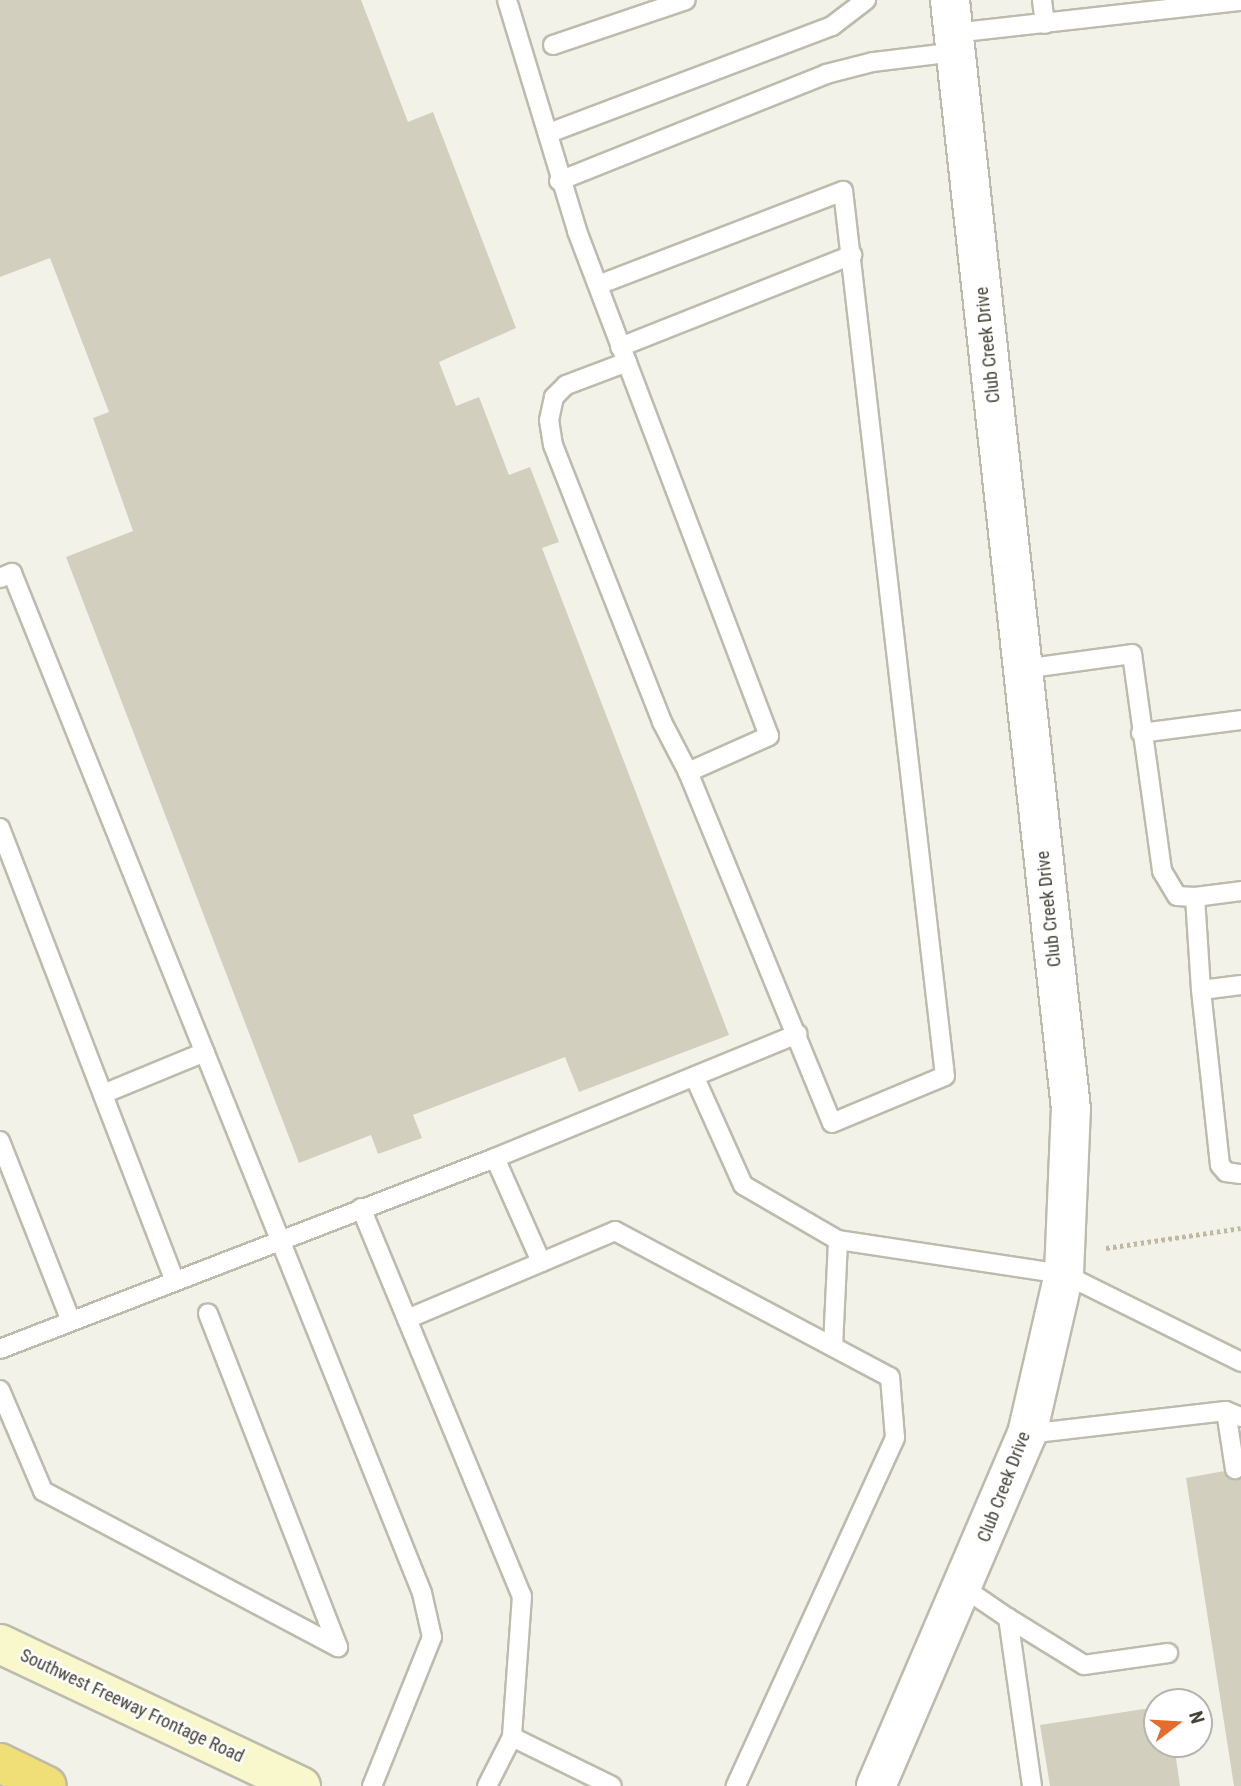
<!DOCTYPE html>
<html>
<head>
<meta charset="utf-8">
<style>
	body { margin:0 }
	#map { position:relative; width:1241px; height:1786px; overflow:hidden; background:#f3f2e9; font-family:"Roboto Condensed",sans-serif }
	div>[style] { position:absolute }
	.building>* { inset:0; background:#d3cfbf }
	.path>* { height:4.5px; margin-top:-2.25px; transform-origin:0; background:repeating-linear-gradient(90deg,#beb99f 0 3.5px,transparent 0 7px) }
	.roads { filter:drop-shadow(2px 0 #bdbbac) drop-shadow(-2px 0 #bdbbac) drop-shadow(0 2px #bdbbac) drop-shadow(0 -2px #bdbbac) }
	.service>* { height:18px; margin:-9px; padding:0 9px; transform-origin:9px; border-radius:9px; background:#fff }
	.tertiary>* { height:38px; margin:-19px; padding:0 19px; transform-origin:19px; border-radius:19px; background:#fff }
	.secondary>* { height:38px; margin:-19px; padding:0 19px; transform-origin:19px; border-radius:19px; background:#f9f7cc }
	.motorway>* { height:38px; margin:-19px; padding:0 19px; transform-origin:19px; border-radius:19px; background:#f0df76 }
	span { translate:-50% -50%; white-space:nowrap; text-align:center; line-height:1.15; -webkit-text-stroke:5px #fff; paint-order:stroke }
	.street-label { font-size:18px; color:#464338 }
	.north { position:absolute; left:1143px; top:1688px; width:70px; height:70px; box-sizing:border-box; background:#fff; border:2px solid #b5b4af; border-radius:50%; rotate:73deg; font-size:19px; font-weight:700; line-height:28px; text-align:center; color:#464338 }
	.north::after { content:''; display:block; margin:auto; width:24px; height:32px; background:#e56c2d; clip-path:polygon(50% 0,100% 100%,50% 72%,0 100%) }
</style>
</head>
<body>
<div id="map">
	<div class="building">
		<div style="clip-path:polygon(0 0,361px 0,408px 122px,433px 112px,516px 328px,439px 362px,456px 406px,479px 397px,509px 475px,530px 467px,559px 542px,542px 548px,729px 1035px,579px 1092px,565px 1057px,413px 1115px,422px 1138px,378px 1154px,371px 1135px,299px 1163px,66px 557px,133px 531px,93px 418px,109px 412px,50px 258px,0 277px)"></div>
		<div style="clip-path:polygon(1241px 1468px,1241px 1786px,1234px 1786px,1186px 1478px)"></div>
		<div style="clip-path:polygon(1157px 1707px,1157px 1744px,1174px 1744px,1180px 1786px,1050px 1786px,1040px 1725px)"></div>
	</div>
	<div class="path">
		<div style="left:1106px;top:1248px;width:136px;rotate:-8.4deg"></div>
	</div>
	<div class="roads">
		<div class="service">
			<div style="left:507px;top:0;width:241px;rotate:73.1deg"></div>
			<div style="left:577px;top:231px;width:540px;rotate:69.18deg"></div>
			<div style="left:769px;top:736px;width:89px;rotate:156deg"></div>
			<div style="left:688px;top:772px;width:379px;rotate:67.7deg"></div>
			<div style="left:832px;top:1123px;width:122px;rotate:-22.6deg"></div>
			<div style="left:945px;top:1076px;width:891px;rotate:-96.57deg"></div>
			<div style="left:843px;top:191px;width:262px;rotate:159deg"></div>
			<div style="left:1042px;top:0;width:24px;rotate:83deg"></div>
			<div style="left:954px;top:33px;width:289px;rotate:-6.4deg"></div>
			<div style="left:553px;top:45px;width:140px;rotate:-18.7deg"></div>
			<div style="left:549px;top:133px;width:303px;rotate:-20.7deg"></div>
			<div style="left:832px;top:26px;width:43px;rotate:-37.4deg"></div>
			<div style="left:559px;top:181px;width:288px;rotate:-21.8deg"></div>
			<div style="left:826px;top:74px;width:49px;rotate:-14.3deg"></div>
			<div style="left:873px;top:62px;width:84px;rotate:-6.9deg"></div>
			<div style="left:620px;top:347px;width:250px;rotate:-21.6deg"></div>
			<div style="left:627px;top:362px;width:65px;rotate:159.3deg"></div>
			<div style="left:566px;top:385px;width:17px;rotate:135deg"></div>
			<div style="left:554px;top:397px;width:24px;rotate:102deg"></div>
			<div style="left:549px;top:420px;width:25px;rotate:81deg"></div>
			<div style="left:553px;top:445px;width:298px;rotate:68.5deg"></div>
			<div style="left:662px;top:722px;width:56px;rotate:62.5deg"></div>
			<div style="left:0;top:578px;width:13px;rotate:-23deg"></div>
			<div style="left:12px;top:573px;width:1099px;rotate:68.1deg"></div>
			<div style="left:422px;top:1593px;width:45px;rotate:77.2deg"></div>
			<div style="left:432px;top:1637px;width:161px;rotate:111.9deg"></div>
			<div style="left:1023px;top:669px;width:110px;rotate:-7.8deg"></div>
			<div style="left:1132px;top:654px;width:219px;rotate:82.1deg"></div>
			<div style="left:1162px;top:871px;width:29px;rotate:59deg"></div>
			<div style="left:1177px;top:896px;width:18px;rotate:3deg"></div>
			<div style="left:1195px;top:897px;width:93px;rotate:86.3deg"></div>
			<div style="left:1141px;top:733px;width:101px;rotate:-7.4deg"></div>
			<div style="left:0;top:828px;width:484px;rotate:68.9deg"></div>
			<div style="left:1195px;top:897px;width:46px;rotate:-7.4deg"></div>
			<div style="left:1241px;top:985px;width:40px;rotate:172.9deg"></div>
			<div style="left:1201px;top:990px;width:176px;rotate:83.8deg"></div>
			<div style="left:1220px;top:1165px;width:9px;rotate:49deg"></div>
			<div style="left:1226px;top:1172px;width:15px;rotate:8deg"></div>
			<div style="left:695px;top:1078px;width:117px;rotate:65.8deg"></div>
			<div style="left:743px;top:1185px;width:110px;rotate:30.1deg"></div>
			<div style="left:838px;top:1240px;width:229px;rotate:8.6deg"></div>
			<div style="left:1064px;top:1274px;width:198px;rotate:26.4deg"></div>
			<div style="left:103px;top:1094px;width:110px;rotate:-22.4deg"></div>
			<div style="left:0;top:1141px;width:193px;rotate:68.5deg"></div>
			<div style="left:495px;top:1158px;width:114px;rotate:66.1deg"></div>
			<div style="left:361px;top:1208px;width:420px;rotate:67.5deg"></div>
			<div style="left:522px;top:1596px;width:141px;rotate:94.1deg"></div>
			<div style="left:512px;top:1737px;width:55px;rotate:117deg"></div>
			<div style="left:407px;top:1319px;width:226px;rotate:-22.9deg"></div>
			<div style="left:615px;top:1231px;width:311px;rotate:28deg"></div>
			<div style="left:890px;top:1377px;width:61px;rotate:85.3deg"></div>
			<div style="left:895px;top:1438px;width:383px;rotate:114.6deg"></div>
			<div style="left:833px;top:1347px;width:107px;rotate:-87.3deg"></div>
			<div style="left:0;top:1349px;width:531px;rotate:-21.1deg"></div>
			<div style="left:495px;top:1158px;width:327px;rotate:-22.3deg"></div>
			<div style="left:0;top:1390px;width:110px;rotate:66.9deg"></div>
			<div style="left:43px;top:1491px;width:334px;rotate:27.9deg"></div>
			<div style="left:338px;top:1647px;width:358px;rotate:-111.3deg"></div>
			<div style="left:1226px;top:1411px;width:59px;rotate:81.2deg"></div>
			<div style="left:1027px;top:1434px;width:200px;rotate:-6.6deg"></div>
			<div style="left:1226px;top:1411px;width:16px;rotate:22deg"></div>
			<div style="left:964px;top:1588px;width:53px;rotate:34.3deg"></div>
			<div style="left:512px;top:1737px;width:111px;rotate:26.1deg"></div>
			<div style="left:1032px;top:1786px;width:170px;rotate:-98.1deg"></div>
			<div style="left:1008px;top:1618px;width:89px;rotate:31.7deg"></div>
			<div style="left:1084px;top:1665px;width:85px;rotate:-8.1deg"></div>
		</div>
		<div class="tertiary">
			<div style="left:876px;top:1786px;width:383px;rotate:-66.8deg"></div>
			<div style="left:1027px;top:1434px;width:164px;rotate:-77deg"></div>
			<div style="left:1064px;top:1274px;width:165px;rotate:-87.6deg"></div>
			<div style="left:1071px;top:1109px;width:1116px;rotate:-96.23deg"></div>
		</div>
		<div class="secondary">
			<div style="left:0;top:1644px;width:333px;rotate:25.3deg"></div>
		</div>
		<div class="motorway">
			<div style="left:0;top:1763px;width:52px;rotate:26.1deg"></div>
		</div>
	</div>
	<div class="street-label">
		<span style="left:988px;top:345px;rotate:-96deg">Club Creek Drive</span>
		<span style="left:1049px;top:909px;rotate:-96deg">Club Creek Drive</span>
		<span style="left:1004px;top:1487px;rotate:-69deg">Club Creek Drive</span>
		<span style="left:132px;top:1706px;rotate:25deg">Southwest Freeway Frontage Road</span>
	</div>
	<div class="north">N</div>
</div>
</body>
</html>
